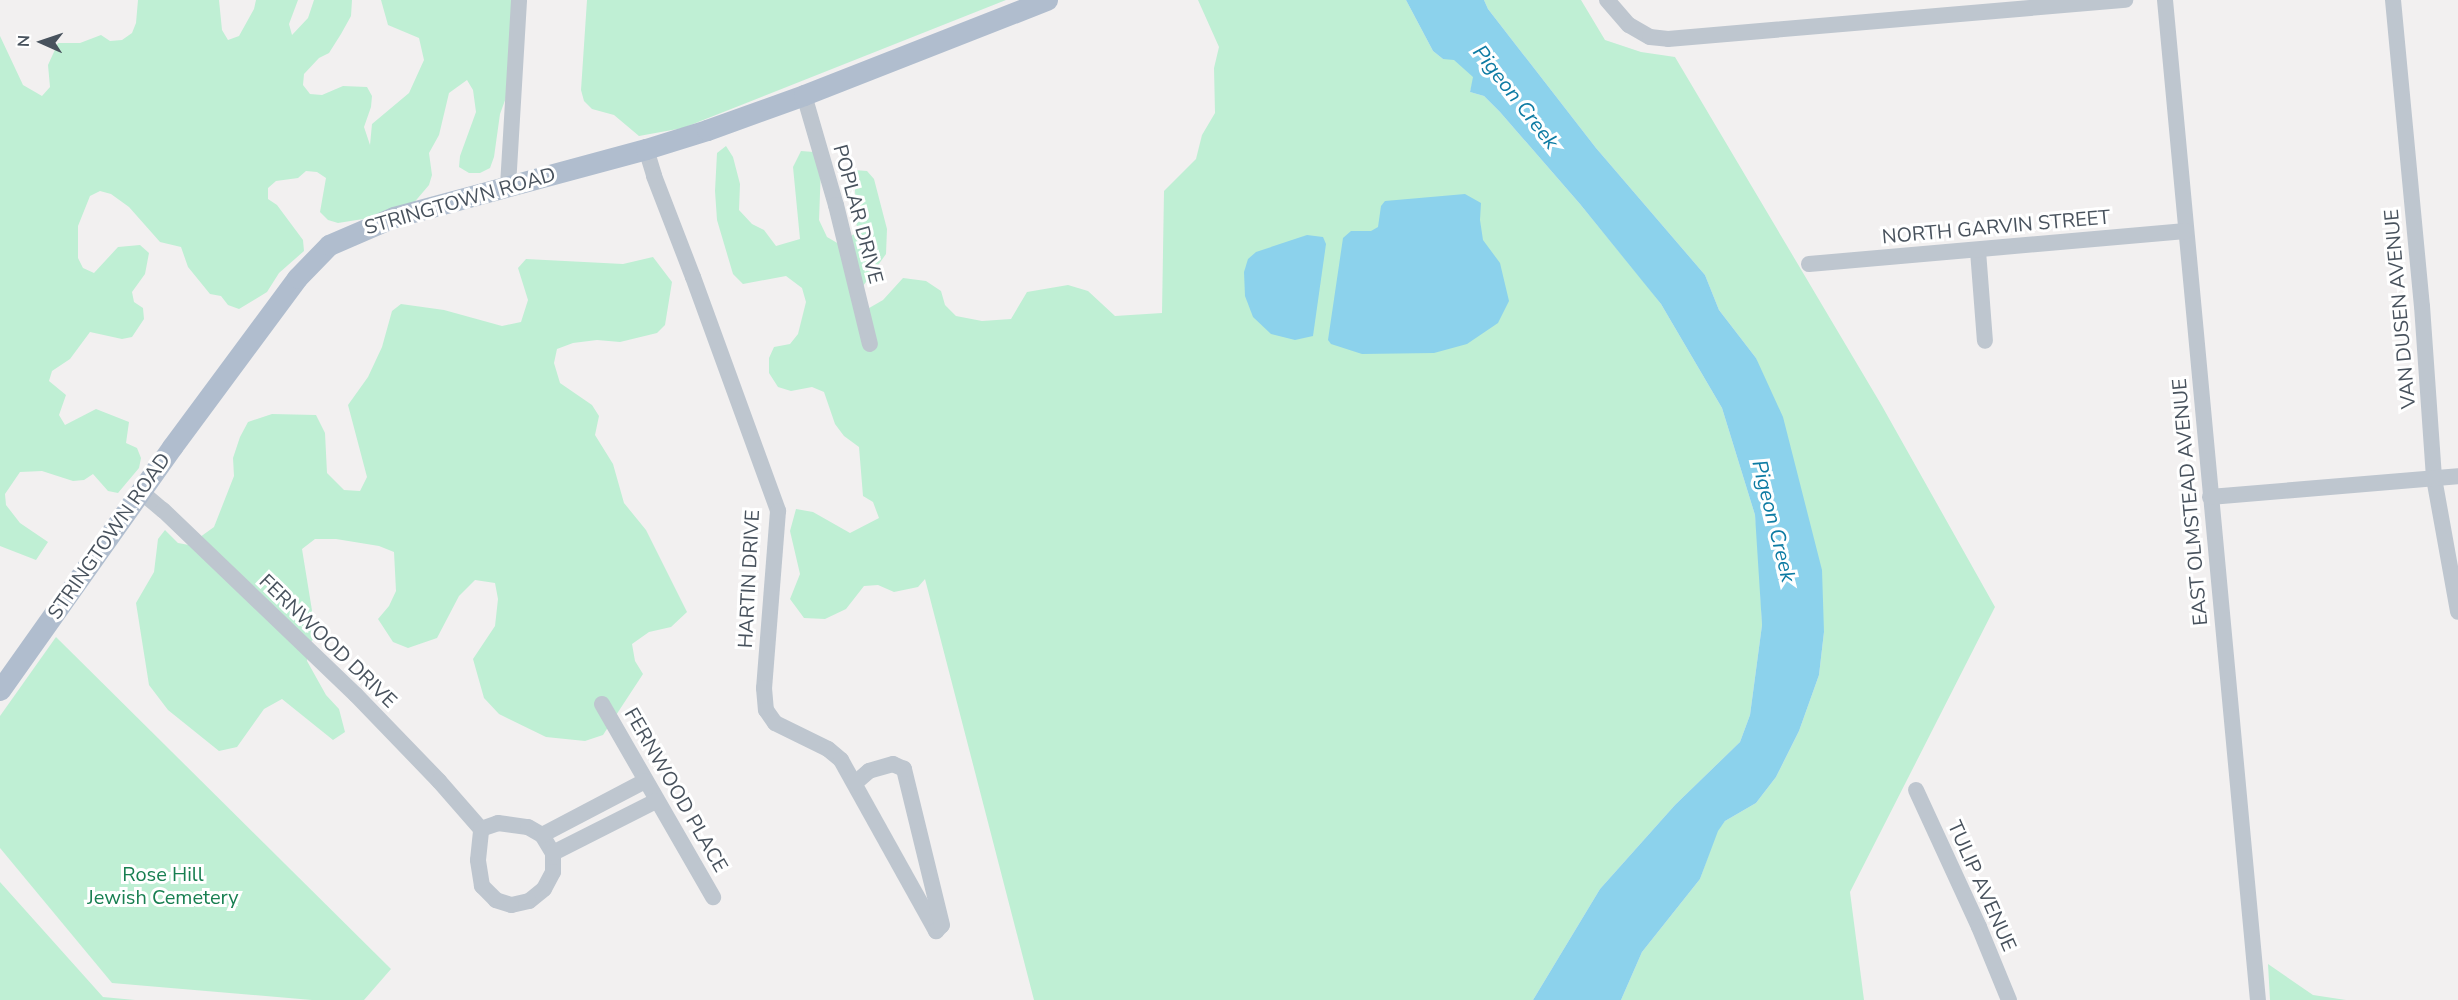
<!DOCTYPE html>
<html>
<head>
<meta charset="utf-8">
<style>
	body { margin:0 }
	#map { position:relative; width:2458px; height:1000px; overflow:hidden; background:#f2f0f0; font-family:"Nunito Sans",sans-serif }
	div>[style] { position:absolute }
	.green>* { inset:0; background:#bfefd4 }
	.water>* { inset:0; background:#8cd2ec }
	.minor>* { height:16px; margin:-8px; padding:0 8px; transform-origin:8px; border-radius:8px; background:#bec6cf }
	.major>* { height:21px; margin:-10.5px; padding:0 10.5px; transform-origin:10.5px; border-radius:10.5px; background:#b0bdce }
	span { translate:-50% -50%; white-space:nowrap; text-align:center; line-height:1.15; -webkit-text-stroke:6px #fff; paint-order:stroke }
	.street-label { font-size:20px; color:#48525d }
	.park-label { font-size:20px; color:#187f51 }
	.water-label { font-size:21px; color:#0d7ba3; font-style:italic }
	.north { position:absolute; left:12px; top:12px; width:60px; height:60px; -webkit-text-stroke:4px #fff; paint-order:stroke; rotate:273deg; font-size:16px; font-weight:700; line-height:24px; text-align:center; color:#48525d }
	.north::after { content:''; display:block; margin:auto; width:21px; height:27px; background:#48525d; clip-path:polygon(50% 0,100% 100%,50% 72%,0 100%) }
</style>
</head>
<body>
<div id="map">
	<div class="green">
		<div style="clip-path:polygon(138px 0,219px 0,222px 30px,228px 40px,239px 36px,254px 9px,256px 0,298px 0,289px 24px,292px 35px,308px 18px,314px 0,352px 0,351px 16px,341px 34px,329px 53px,319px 58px,304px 74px,303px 85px,310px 94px,322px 95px,343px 86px,367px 87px,372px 96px,371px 107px,364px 127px,370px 145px,372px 124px,409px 93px,424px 60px,419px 38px,388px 25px,381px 0,511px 0,511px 84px,500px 114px,494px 157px,490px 168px,480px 173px,469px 173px,459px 167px,460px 156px,476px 112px,473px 90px,467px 80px,449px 93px,439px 135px,429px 153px,432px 175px,429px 185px,412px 205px,382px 216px,338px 223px,328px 220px,320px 212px,326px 178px,317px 172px,306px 171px,298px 178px,276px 181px,268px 188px,268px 199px,277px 205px,303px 240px,304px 251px,279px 273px,267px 292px,239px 309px,228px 305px,221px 296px,210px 294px,188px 267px,181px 247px,160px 242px,129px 207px,111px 194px,100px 191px,90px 196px,78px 226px,78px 258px,83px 268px,94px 273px,118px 247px,140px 245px,149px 253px,145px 274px,132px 292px,134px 302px,143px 308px,144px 319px,132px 337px,122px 339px,90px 332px,70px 359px,52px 371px,49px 381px,66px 395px,59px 415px,65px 425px,96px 409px,129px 422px,126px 443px,137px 448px,141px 458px,139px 468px,118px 493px,108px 491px,93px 474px,84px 480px,73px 481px,42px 471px,20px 472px,5px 494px,6px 505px,20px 523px,48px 542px,36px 560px,0 546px,0 36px,23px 85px,42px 96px,50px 87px,48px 65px,58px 43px,80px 43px,101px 35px,110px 41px,122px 40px,132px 33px,136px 23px)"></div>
		<div style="clip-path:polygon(587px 0,1006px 0,683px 128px,639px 136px,614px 115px,592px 109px,584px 101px,581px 90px)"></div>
		<div style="clip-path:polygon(1198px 0,1406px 0,1433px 51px,1443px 59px,1454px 59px,1474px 77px,1470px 92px,1484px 96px,1500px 112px,1580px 204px,1647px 286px,1661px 304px,1722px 408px,1755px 515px,1758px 542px,1762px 625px,1750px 715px,1740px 742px,1675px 805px,1600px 889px,1533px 1000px,1034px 1000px,925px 579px,918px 587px,894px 592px,878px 585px,864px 586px,846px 609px,825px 619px,804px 618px,790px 599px,800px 574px,790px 531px,796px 509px,813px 512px,850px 533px,879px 518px,873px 502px,863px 496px,859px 447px,844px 436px,835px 424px,824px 392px,812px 387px,791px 391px,778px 387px,769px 373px,769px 358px,774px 347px,790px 344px,798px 334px,806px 302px,802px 288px,786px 276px,743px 284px,733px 274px,717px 220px,715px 191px,717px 153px,726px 146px,733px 157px,740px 184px,739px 210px,752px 224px,764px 230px,776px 246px,800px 239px,793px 167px,801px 151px,814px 152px,821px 167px,819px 220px,827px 237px,839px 244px,857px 232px,854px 170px,867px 171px,874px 179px,887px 229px,886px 254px,853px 300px,864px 311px,883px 300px,903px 278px,926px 281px,941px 291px,945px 305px,956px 316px,982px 321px,1011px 319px,1027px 292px,1068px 285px,1088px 291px,1115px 316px,1162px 313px,1164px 191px,1196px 159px,1202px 135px,1215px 113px,1214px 68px,1219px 47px)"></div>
		<div style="clip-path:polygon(1484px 0,1581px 0,1605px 40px,1641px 52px,1675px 57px,1882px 406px,1995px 607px,1850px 892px,1864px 1000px,1621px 1000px,1642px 952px,1700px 879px,1717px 831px,1725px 821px,1756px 803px,1776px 777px,1799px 731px,1819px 675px,1824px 632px,1756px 358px,1719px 310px,1705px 275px,1596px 148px,1488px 9px)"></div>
		<div style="clip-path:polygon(653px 257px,672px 282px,665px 325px,657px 333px,620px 342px,597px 340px,573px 343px,557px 349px,554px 363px,560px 383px,592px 405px,599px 416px,595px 435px,613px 464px,624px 503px,646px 530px,687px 612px,671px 627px,649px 632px,632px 644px,635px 661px,643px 674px,603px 735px,585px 741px,546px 737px,499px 714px,484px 698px,473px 659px,495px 626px,498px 599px,495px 583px,475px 580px,459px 596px,437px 638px,408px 648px,393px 642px,378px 619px,389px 606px,396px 591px,394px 552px,379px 546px,336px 539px,315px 539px,302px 549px,316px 635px,309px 645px,307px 661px,326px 695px,339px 709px,345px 732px,333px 740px,282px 699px,264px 709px,237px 747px,219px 751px,168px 710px,149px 685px,136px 603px,154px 572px,158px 539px,165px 530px,178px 543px,189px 545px,214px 527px,234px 476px,233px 458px,240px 437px,248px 422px,272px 414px,316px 415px,325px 433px,327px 473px,344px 490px,360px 491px,367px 477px,348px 405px,368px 377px,382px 347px,392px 311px,401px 304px,444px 310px,502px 326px,521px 322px,528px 300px,518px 268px,526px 259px,623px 264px)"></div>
		<div style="clip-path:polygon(56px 637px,391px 969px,364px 1000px,312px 1000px,112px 983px,0 848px,0 716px)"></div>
		<div style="clip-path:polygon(0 882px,103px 997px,135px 1000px,0 1000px)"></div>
		<div style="clip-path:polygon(2268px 964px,2313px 995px,2346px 1000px,2270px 1000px)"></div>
	</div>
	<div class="water">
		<div style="clip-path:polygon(1406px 0,1484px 0,1488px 9px,1596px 148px,1705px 275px,1719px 310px,1756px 358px,1783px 417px,1822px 570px,1824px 632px,1819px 675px,1799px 731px,1776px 777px,1756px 803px,1725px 821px,1718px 831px,1700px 879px,1642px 952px,1621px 1000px,1533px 1000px,1600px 889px,1675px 805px,1740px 742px,1750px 715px,1762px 625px,1755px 515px,1722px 408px,1661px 304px,1580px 204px,1500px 112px,1484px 96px,1470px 92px,1473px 77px,1454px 60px,1443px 59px,1433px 51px)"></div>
		<div style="clip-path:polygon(1465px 194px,1481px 203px,1480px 220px,1483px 240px,1500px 263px,1509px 301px,1498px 323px,1467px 344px,1434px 353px,1362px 354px,1331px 344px,1328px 340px,1343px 238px,1351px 231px,1371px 231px,1378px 227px,1381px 206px,1385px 201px)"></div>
		<div style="clip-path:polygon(1307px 235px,1323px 237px,1326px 244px,1313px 336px,1295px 340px,1271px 334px,1253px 317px,1245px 296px,1244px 272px,1248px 259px,1256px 252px)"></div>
	</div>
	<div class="minor">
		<div style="left:1607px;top:0;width:33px;rotate:49deg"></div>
		<div style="left:1629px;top:25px;width:24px;rotate:30deg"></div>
		<div style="left:1650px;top:37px;width:18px;rotate:6deg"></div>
		<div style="left:1668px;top:39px;width:459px;rotate:-4.9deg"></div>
		<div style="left:2165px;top:0;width:1004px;rotate:84.69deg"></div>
		<div style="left:2393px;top:0;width:307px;rotate:84.6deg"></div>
		<div style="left:2422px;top:306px;width:172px;rotate:86deg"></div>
		<div style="left:2434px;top:478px;width:136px;rotate:79.8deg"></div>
		<div style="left:804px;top:95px;width:115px;rotate:73.8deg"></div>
		<div style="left:836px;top:205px;width:143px;rotate:76.3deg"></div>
		<div style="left:646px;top:149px;width:28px;rotate:73deg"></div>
		<div style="left:654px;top:176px;width:108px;rotate:68.9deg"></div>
		<div style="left:693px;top:277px;width:249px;rotate:70deg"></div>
		<div style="left:778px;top:511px;width:178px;rotate:94.5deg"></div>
		<div style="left:764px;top:688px;width:22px;rotate:85deg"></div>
		<div style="left:766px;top:710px;width:16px;rotate:55deg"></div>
		<div style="left:775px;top:723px;width:59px;rotate:26.1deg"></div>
		<div style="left:828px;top:749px;width:17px;rotate:40deg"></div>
		<div style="left:841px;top:760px;width:196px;rotate:60.9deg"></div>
		<div style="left:936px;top:931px;width:8px;rotate:-45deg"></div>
		<div style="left:942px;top:925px;width:161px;rotate:-103.7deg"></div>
		<div style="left:904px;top:769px;width:12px;rotate:-156deg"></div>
		<div style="left:893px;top:764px;width:25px;rotate:164deg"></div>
		<div style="left:869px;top:771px;width:18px;rotate:139deg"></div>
		<div style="left:508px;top:186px;width:186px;rotate:-86.6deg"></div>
		<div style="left:1978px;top:251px;width:90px;rotate:85.6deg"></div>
		<div style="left:1809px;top:264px;width:378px;rotate:-5deg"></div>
		<div style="left:140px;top:491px;width:30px;rotate:40deg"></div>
		<div style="left:163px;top:510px;width:267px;rotate:43.8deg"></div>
		<div style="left:356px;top:695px;width:120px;rotate:46deg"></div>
		<div style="left:439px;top:781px;width:64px;rotate:48.8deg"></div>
		<div style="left:2210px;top:497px;width:249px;rotate:-4.8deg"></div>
		<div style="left:602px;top:704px;width:223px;rotate:60.1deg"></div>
		<div style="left:1916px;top:790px;width:151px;rotate:65.3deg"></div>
		<div style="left:1979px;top:927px;width:79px;rotate:67.7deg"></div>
		<div style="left:498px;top:823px;width:30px;rotate:8deg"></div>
		<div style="left:528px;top:827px;width:16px;rotate:30deg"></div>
		<div style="left:542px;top:835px;width:21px;rotate:59deg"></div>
		<div style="left:553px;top:853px;width:19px;rotate:90deg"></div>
		<div style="left:553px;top:872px;width:19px;rotate:118deg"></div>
		<div style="left:544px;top:889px;width:19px;rotate:141deg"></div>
		<div style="left:529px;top:901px;width:18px;rotate:167deg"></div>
		<div style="left:511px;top:905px;width:16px;rotate:-162deg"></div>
		<div style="left:496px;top:900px;width:20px;rotate:-135deg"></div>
		<div style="left:482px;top:886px;width:26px;rotate:-99deg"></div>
		<div style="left:478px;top:860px;width:31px;rotate:-84deg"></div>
		<div style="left:481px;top:829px;width:18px;rotate:-19deg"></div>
		<div style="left:542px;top:835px;width:116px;rotate:-27.7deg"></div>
		<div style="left:553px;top:853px;width:115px;rotate:-26.8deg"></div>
	</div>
	<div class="major">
		<div style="left:0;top:690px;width:298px;rotate:-54.7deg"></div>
		<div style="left:172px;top:447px;width:210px;rotate:-53.5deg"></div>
		<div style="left:297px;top:278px;width:46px;rotate:-45.9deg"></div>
		<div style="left:329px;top:245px;width:71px;rotate:-23.3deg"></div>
		<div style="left:394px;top:217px;width:261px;rotate:-15.1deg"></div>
		<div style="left:646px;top:149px;width:64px;rotate:-17.3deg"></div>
		<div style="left:707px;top:130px;width:103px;rotate:-19.8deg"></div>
		<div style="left:804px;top:95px;width:261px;rotate:-21.4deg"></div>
	</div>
	<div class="street-label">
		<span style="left:460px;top:201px;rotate:-16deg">STRINGTOWN ROAD</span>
		<span style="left:858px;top:214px;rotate:75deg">POPLAR DRIVE</span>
		<span style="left:1996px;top:227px;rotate:-5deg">NORTH GARVIN STREET</span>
		<span style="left:2400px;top:309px;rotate:-95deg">VAN DUSEN AVENUE</span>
		<span style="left:2190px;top:502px;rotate:-95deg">EAST OLMSTEAD AVENUE</span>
		<span style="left:109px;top:536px;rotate:-55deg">STRINGTOWN ROAD</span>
		<span style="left:749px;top:579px;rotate:-87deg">HARTIN DRIVE</span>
		<span style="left:328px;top:641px;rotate:44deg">FERNWOOD DRIVE</span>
		<span style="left:676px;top:790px;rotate:60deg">FERNWOOD PLACE</span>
		<span style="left:1982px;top:886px;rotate:66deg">TULIP AVENUE</span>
	</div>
	<div class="park-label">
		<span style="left:163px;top:886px">Rose Hill<br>Jewish Cemetery</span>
	</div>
	<div class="water-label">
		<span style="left:1516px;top:97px;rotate:52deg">Pigeon Creek</span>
		<span style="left:1774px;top:521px;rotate:76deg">Pigeon Creek</span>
	</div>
	<div class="north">N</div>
</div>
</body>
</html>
